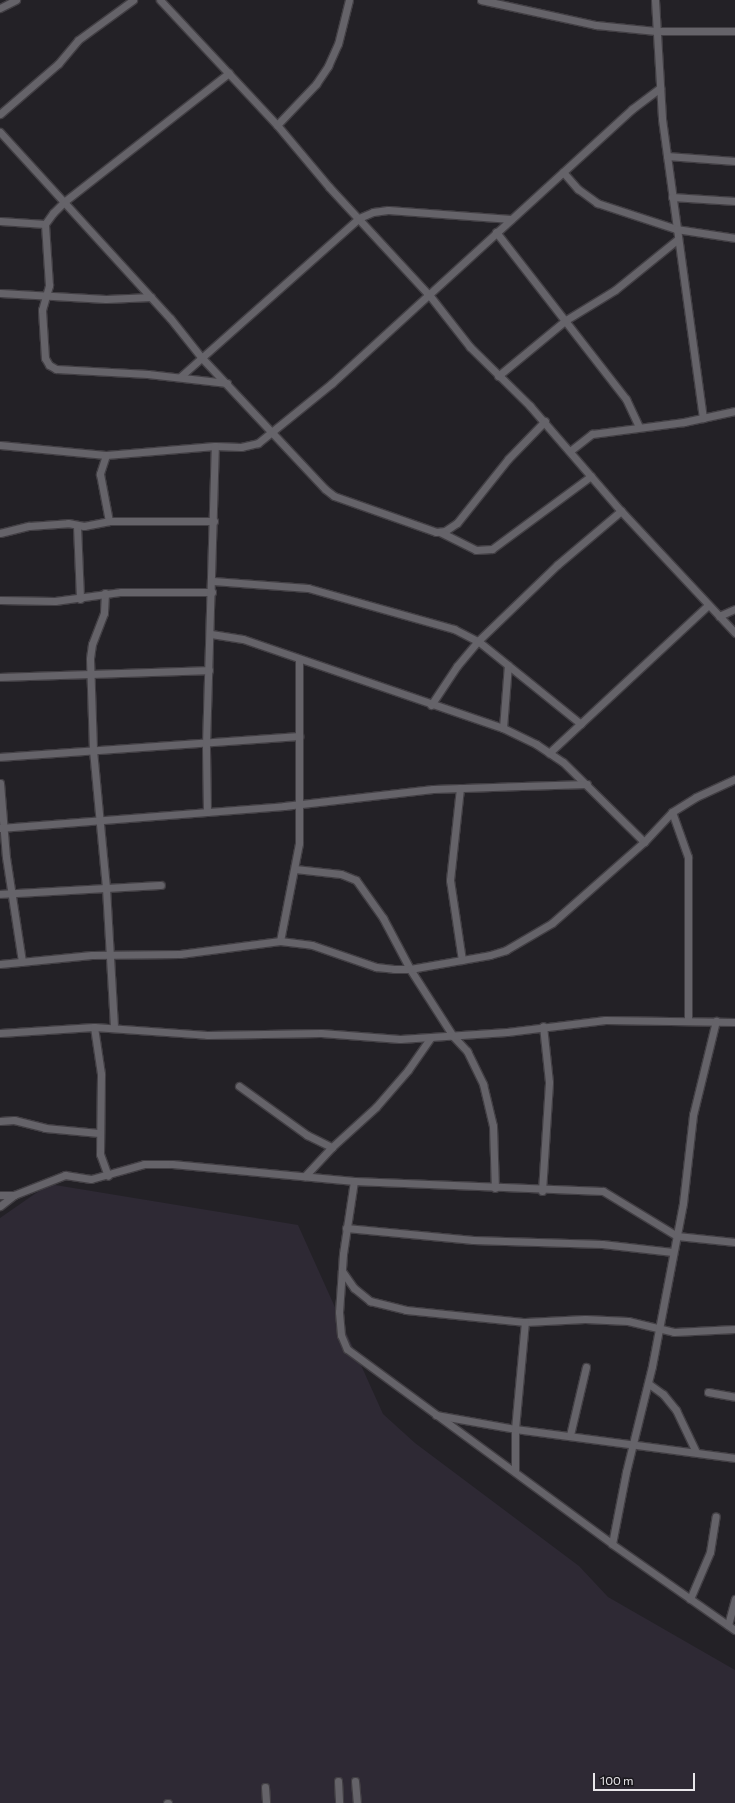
<!DOCTYPE html>
<html>
<head>
<meta charset="utf-8">
<style>
	body { margin:0 }
	#map { position:relative; width:735px; height:1803px; overflow:hidden; background:#232126; font-family:Commissioner,sans-serif }
	div>[style] { position:absolute }
	.built>* { inset:0; background:#2e2934 }
	.roads { filter:drop-shadow(1px 0 #423f44) drop-shadow(-1px 0 #423f44) drop-shadow(0 1px #423f44) drop-shadow(0 -1px #423f44) }
	.minor>* { height:7px; margin:-3.5px; padding:0 3.5px; transform-origin:3.5px; border-radius:3.5px; background:#656369 }
	span { translate:-50% -50%; white-space:nowrap; text-align:center; line-height:1.15; -webkit-text-stroke:3.5px #1a181d; paint-order:stroke }
	.scale { position:absolute; left:593px; top:1773px; width:102px; height:18px; box-sizing:border-box; border:2px solid #e8e6ea; border-top:0; padding-left:5px; font-size:12px; line-height:14px; white-space:nowrap; color:#e8e6ea; -webkit-text-stroke:3px #1a181d; paint-order:stroke }
</style>
</head>
<body>
<div id="map">
	<div class="built">
		<div style="clip-path:polygon(49px 1184px,298px 1225px,383px 1414px,415px 1443px,579px 1566px,608px 1597px,735px 1670px,735px 1803px,0 1803px,0 1218px)"></div>
	</div>
	<div class="roads">
		<div class="minor">
			<div style="left:160px;top:0;width:171px;rotate:46.9deg"></div>
			<div style="left:277px;top:125px;width:81px;rotate:50deg"></div>
			<div style="left:329px;top:187px;width:149px;rotate:47.2deg"></div>
			<div style="left:430px;top:296px;width:65px;rotate:51.9deg"></div>
			<div style="left:470px;top:347px;width:84px;rotate:44.5deg"></div>
			<div style="left:530px;top:406px;width:139px;rotate:49.1deg"></div>
			<div style="left:621px;top:511px;width:167px;rotate:46.9deg"></div>
			<div style="left:481px;top:0;width:118px;rotate:12.3deg"></div>
			<div style="left:596px;top:25px;width:60px;rotate:5.7deg"></div>
			<div style="left:656px;top:31px;width:79px"></div>
			<div style="left:655px;top:0;width:119px;rotate:86.6deg"></div>
			<div style="left:662px;top:119px;width:302px;rotate:82.2deg"></div>
			<div style="left:0;top:8px;width:18px;rotate:-27deg"></div>
			<div style="left:0;top:114px;width:77px;rotate:-40.8deg"></div>
			<div style="left:58px;top:64px;width:31px;rotate:-50deg"></div>
			<div style="left:78px;top:40px;width:68px;rotate:-36deg"></div>
			<div style="left:277px;top:125px;width:57px;rotate:-46.4deg"></div>
			<div style="left:316px;top:84px;width:22px;rotate:-56deg"></div>
			<div style="left:328px;top:66px;width:24px;rotate:-66deg"></div>
			<div style="left:338px;top:44px;width:45px;rotate:-76deg"></div>
			<div style="left:0;top:132px;width:252px;rotate:47.6deg"></div>
			<div style="left:170px;top:318px;width:50px;rotate:51.5deg"></div>
			<div style="left:201px;top:357px;width:181px;rotate:46.8deg"></div>
			<div style="left:325px;top:489px;width:11px;rotate:38deg"></div>
			<div style="left:334px;top:496px;width:108px;rotate:19.4deg"></div>
			<div style="left:436px;top:532px;width:9px;rotate:-6deg"></div>
			<div style="left:445px;top:531px;width:14px;rotate:-34deg"></div>
			<div style="left:457px;top:523px;width:82px;rotate:-51.4deg"></div>
			<div style="left:508px;top:459px;width:53px;rotate:-45.8deg"></div>
			<div style="left:667px;top:156px;width:68px;rotate:4.2deg"></div>
			<div style="left:563px;top:172px;width:23px;rotate:49deg"></div>
			<div style="left:578px;top:189px;width:24px;rotate:36deg"></div>
			<div style="left:597px;top:203px;width:83px;rotate:18.2deg"></div>
			<div style="left:676px;top:229px;width:60px;rotate:8.7deg"></div>
			<div style="left:672px;top:197px;width:63px;rotate:3.6deg"></div>
			<div style="left:0;top:221px;width:45px;rotate:3.8deg"></div>
			<div style="left:496px;top:232px;width:212px;rotate:52.1deg"></div>
			<div style="left:626px;top:399px;width:31px;rotate:65deg"></div>
			<div style="left:0;top:293px;width:106px;rotate:3.2deg"></div>
			<div style="left:106px;top:299px;width:45px;rotate:-2.5deg"></div>
			<div style="left:498px;top:376px;width:88px;rotate:-39.5deg"></div>
			<div style="left:566px;top:320px;width:57px;rotate:-31.5deg"></div>
			<div style="left:615px;top:290px;width:81px;rotate:-39deg"></div>
			<div style="left:180px;top:377px;width:239px;rotate:-41.6deg"></div>
			<div style="left:359px;top:218px;width:15px;rotate:-23deg"></div>
			<div style="left:373px;top:212px;width:15px;rotate:-8deg"></div>
			<div style="left:388px;top:210px;width:123px;rotate:4.2deg"></div>
			<div style="left:227px;top:383px;width:80px;rotate:-173.5deg"></div>
			<div style="left:148px;top:374px;width:92px;rotate:-176.9deg"></div>
			<div style="left:56px;top:369px;width:8px;rotate:-150deg"></div>
			<div style="left:49px;top:365px;width:8px;rotate:-120deg"></div>
			<div style="left:45px;top:358px;width:48px;rotate:-93.6deg"></div>
			<div style="left:42px;top:310px;width:26px;rotate:-74deg"></div>
			<div style="left:49px;top:285px;width:61px;rotate:-93.8deg"></div>
			<div style="left:45px;top:224px;width:14px;rotate:-54deg"></div>
			<div style="left:53px;top:213px;width:17px;rotate:-45deg"></div>
			<div style="left:65px;top:201px;width:208px;rotate:-38deg"></div>
			<div style="left:0;top:445px;width:106px;rotate:5.4deg"></div>
			<div style="left:106px;top:455px;width:109px;rotate:-4.7deg"></div>
			<div style="left:215px;top:446px;width:26px;rotate:2deg"></div>
			<div style="left:241px;top:447px;width:17px;rotate:-13deg"></div>
			<div style="left:258px;top:443px;width:95px;rotate:-39deg"></div>
			<div style="left:332px;top:383px;width:406px;rotate:-42.4deg"></div>
			<div style="left:632px;top:109px;width:35px;rotate:-37deg"></div>
			<div style="left:570px;top:451px;width:28px;rotate:-38deg"></div>
			<div style="left:592px;top:434px;width:93px;rotate:-7.4deg"></div>
			<div style="left:684px;top:422px;width:52px;rotate:-12.2deg"></div>
			<div style="left:106px;top:455px;width:20px;rotate:108deg"></div>
			<div style="left:100px;top:474px;width:48px;rotate:79.2deg"></div>
			<div style="left:77px;top:526px;width:73px;rotate:87.6deg"></div>
			<div style="left:440px;top:532px;width:40px;rotate:26.6deg"></div>
			<div style="left:476px;top:550px;width:16px;rotate:-4deg"></div>
			<div style="left:492px;top:549px;width:123px;rotate:-36.4deg"></div>
			<div style="left:0;top:533px;width:30px;rotate:-14deg"></div>
			<div style="left:29px;top:526px;width:39px;rotate:-4deg"></div>
			<div style="left:68px;top:523px;width:16px;rotate:11deg"></div>
			<div style="left:84px;top:526px;width:25px;rotate:-11deg"></div>
			<div style="left:109px;top:521px;width:105px"></div>
			<div style="left:213px;top:581px;width:95px;rotate:4.2deg"></div>
			<div style="left:308px;top:588px;width:152px;rotate:15.7deg"></div>
			<div style="left:454px;top:629px;width:27px;rotate:27deg"></div>
			<div style="left:478px;top:641px;width:132px;rotate:38.9deg"></div>
			<div style="left:105px;top:593px;width:20px;rotate:93deg"></div>
			<div style="left:104px;top:613px;width:33px;rotate:111deg"></div>
			<div style="left:92px;top:644px;width:15px;rotate:98deg"></div>
			<div style="left:90px;top:659px;width:91px;rotate:88.1deg"></div>
			<div style="left:93px;top:750px;width:139px;rotate:84.6deg"></div>
			<div style="left:106px;top:888px;width:139px;rotate:86.7deg"></div>
			<div style="left:0;top:600px;width:55px;rotate:1deg"></div>
			<div style="left:55px;top:601px;width:67px;rotate:-7.8deg"></div>
			<div style="left:121px;top:592px;width:91px"></div>
			<div style="left:719px;top:616px;width:17px;rotate:-24deg"></div>
			<div style="left:211px;top:634px;width:32px;rotate:9deg"></div>
			<div style="left:243px;top:639px;width:275px;rotate:18.9deg"></div>
			<div style="left:503px;top:728px;width:37px;rotate:26deg"></div>
			<div style="left:536px;top:744px;width:32px;rotate:34deg"></div>
			<div style="left:563px;top:762px;width:114px;rotate:44.6deg"></div>
			<div style="left:0;top:677px;width:209px;rotate:-1.9deg"></div>
			<div style="left:431px;top:705px;width:47px;rotate:-56.3deg"></div>
			<div style="left:457px;top:666px;width:33px;rotate:-50deg"></div>
			<div style="left:478px;top:641px;width:110px;rotate:-43.9deg"></div>
			<div style="left:557px;top:565px;width:84px;rotate:-40.2deg"></div>
			<div style="left:503px;top:728px;width:63px;rotate:-85.5deg"></div>
			<div style="left:549px;top:753px;width:217px;rotate:-42.9deg"></div>
			<div style="left:0;top:757px;width:300px;rotate:-4deg"></div>
			<div style="left:0;top:783px;width:74px;rotate:85.4deg"></div>
			<div style="left:6px;top:857px;width:106px;rotate:81.3deg"></div>
			<div style="left:460px;top:788px;width:93px;rotate:96.2deg"></div>
			<div style="left:450px;top:880px;width:81px;rotate:81.5deg"></div>
			<div style="left:207px;top:812px;width:67px;rotate:-90.9deg"></div>
			<div style="left:206px;top:745px;width:299px;rotate:-88.3deg"></div>
			<div style="left:672px;top:812px;width:48px;rotate:70.4deg"></div>
			<div style="left:688px;top:857px;width:164px;rotate:90deg"></div>
			<div style="left:0;top:828px;width:285px;rotate:-4.4deg"></div>
			<div style="left:284px;top:806px;width:150px;rotate:-6.5deg"></div>
			<div style="left:433px;top:789px;width:154px;rotate:-1.9deg"></div>
			<div style="left:295px;top:869px;width:46px;rotate:6.2deg"></div>
			<div style="left:341px;top:874px;width:16px;rotate:22deg"></div>
			<div style="left:356px;top:880px;width:47px;rotate:54.6deg"></div>
			<div style="left:383px;top:918px;width:58px;rotate:62.1deg"></div>
			<div style="left:410px;top:969px;width:80px;rotate:57.3deg"></div>
			<div style="left:453px;top:1036px;width:21px;rotate:47deg"></div>
			<div style="left:467px;top:1051px;width:37px;rotate:64deg"></div>
			<div style="left:483px;top:1084px;width:43px;rotate:76.6deg"></div>
			<div style="left:493px;top:1126px;width:62px;rotate:88.2deg"></div>
			<div style="left:0;top:894px;width:161px;rotate:-3.2deg"></div>
			<div style="left:280px;top:941px;width:100px;rotate:-79deg"></div>
			<div style="left:299px;top:843px;width:184px;rotate:-90deg"></div>
			<div style="left:0;top:964px;width:92px;rotate:-5.6deg"></div>
			<div style="left:92px;top:955px;width:88px;rotate:-0.7deg"></div>
			<div style="left:180px;top:954px;width:101px;rotate:-7.4deg"></div>
			<div style="left:280px;top:941px;width:32px;rotate:7deg"></div>
			<div style="left:312px;top:945px;width:68px;rotate:19deg"></div>
			<div style="left:376px;top:967px;width:18px;rotate:6deg"></div>
			<div style="left:394px;top:969px;width:16px"></div>
			<div style="left:410px;top:969px;width:81px;rotate:-9.9deg"></div>
			<div style="left:490px;top:955px;width:17px;rotate:-17deg"></div>
			<div style="left:506px;top:950px;width:53px;rotate:-30.4deg"></div>
			<div style="left:552px;top:923px;width:123px;rotate:-41.4deg"></div>
			<div style="left:644px;top:842px;width:41px;rotate:-47deg"></div>
			<div style="left:672px;top:812px;width:28px;rotate:-32deg"></div>
			<div style="left:696px;top:797px;width:43px;rotate:-24.8deg"></div>
			<div style="left:94px;top:1027px;width:48px;rotate:81.5deg"></div>
			<div style="left:101px;top:1074px;width:80px;rotate:90.7deg"></div>
			<div style="left:100px;top:1154px;width:23px;rotate:70deg"></div>
			<div style="left:0;top:1033px;width:94px;rotate:-3.7deg"></div>
			<div style="left:94px;top:1027px;width:113px;rotate:4deg"></div>
			<div style="left:207px;top:1035px;width:114px;rotate:-1deg"></div>
			<div style="left:321px;top:1033px;width:79px;rotate:4.3deg"></div>
			<div style="left:400px;top:1039px;width:107px;rotate:-3.7deg"></div>
			<div style="left:507px;top:1032px;width:99px;rotate:-7deg"></div>
			<div style="left:605px;top:1020px;width:130px;rotate:0.9deg"></div>
			<div style="left:239px;top:1086px;width:84px;rotate:35.8deg"></div>
			<div style="left:307px;top:1135px;width:28px;rotate:26deg"></div>
			<div style="left:332px;top:1147px;width:40px;rotate:133deg"></div>
			<div style="left:0;top:1121px;width:14px;rotate:-4deg"></div>
			<div style="left:14px;top:1120px;width:32px;rotate:14deg"></div>
			<div style="left:45px;top:1128px;width:54px;rotate:5.3deg"></div>
			<div style="left:332px;top:1147px;width:59px;rotate:-42.3deg"></div>
			<div style="left:376px;top:1107px;width:49px;rotate:-49.1deg"></div>
			<div style="left:408px;top:1070px;width:40px;rotate:-55.1deg"></div>
			<div style="left:354px;top:1181px;width:74px;rotate:98.6deg"></div>
			<div style="left:343px;top:1254px;width:58px;rotate:93.9deg"></div>
			<div style="left:339px;top:1312px;width:23px;rotate:85deg"></div>
			<div style="left:341px;top:1335px;width:15px;rotate:67deg"></div>
			<div style="left:347px;top:1349px;width:329px;rotate:36.3deg"></div>
			<div style="left:612px;top:1544px;width:150px;rotate:35deg"></div>
			<div style="left:542px;top:1191px;width:109px;rotate:-86.3deg"></div>
			<div style="left:549px;top:1082px;width:56px;rotate:-96.1deg"></div>
			<div style="left:0;top:1195px;width:14px"></div>
			<div style="left:0;top:1206px;width:18px;rotate:-38deg"></div>
			<div style="left:14px;top:1195px;width:55px;rotate:-21.4deg"></div>
			<div style="left:65px;top:1175px;width:26px;rotate:9deg"></div>
			<div style="left:91px;top:1179px;width:55px;rotate:-15.8deg"></div>
			<div style="left:144px;top:1164px;width:28px"></div>
			<div style="left:172px;top:1164px;width:183px;rotate:5.3deg"></div>
			<div style="left:354px;top:1181px;width:249px;rotate:2.3deg"></div>
			<div style="left:603px;top:1191px;width:87px;rotate:31.3deg"></div>
			<div style="left:677px;top:1236px;width:58px;rotate:5.9deg"></div>
			<div style="left:346px;top:1228px;width:128px;rotate:5.4deg"></div>
			<div style="left:473px;top:1240px;width:129px;rotate:1.8deg"></div>
			<div style="left:602px;top:1244px;width:71px;rotate:6.4deg"></div>
			<div style="left:342px;top:1271px;width:21px;rotate:55deg"></div>
			<div style="left:354px;top:1288px;width:21px;rotate:39deg"></div>
			<div style="left:370px;top:1301px;width:37px;rotate:14deg"></div>
			<div style="left:406px;top:1310px;width:120px;rotate:5.8deg"></div>
			<div style="left:525px;top:1322px;width:60px;rotate:-2.9deg"></div>
			<div style="left:585px;top:1319px;width:43px;rotate:2.7deg"></div>
			<div style="left:628px;top:1321px;width:47px;rotate:13.4deg"></div>
			<div style="left:674px;top:1332px;width:61px;rotate:-2.8deg"></div>
			<div style="left:649px;top:1384px;width:17px;rotate:36deg"></div>
			<div style="left:663px;top:1394px;width:21px;rotate:51deg"></div>
			<div style="left:676px;top:1410px;width:47px;rotate:64.5deg"></div>
			<div style="left:708px;top:1392px;width:27px;rotate:10deg"></div>
			<div style="left:436px;top:1415px;width:80px;rotate:10deg"></div>
			<div style="left:515px;top:1429px;width:222px;rotate:7.5deg"></div>
			<div style="left:570px;top:1435px;width:70px;rotate:-76.8deg"></div>
			<div style="left:515px;top:1471px;width:42px;rotate:-90deg"></div>
			<div style="left:515px;top:1429px;width:107px;rotate:-84.7deg"></div>
			<div style="left:612px;top:1544px;width:73px;rotate:-79deg"></div>
			<div style="left:626px;top:1472px;width:109px;rotate:-76.2deg"></div>
			<div style="left:652px;top:1366px;width:166px;rotate:-79.2deg"></div>
			<div style="left:683px;top:1203px;width:89px;rotate:-83.5deg"></div>
			<div style="left:693px;top:1115px;width:97px;rotate:-76.3deg"></div>
			<div style="left:690px;top:1599px;width:51px;rotate:-66.9deg"></div>
			<div style="left:710px;top:1552px;width:36px;rotate:-81deg"></div>
			<div style="left:728px;top:1625px;width:27px;rotate:-75deg"></div>
			<div style="left:338px;top:1781px;width:22px;rotate:87deg"></div>
			<div style="left:355px;top:1781px;width:22px;rotate:85deg"></div>
			<div style="left:265px;top:1787px;width:16px;rotate:86deg"></div>
			<div style="left:167px;top:1803px;width:1px"></div>
		</div>
	</div>
	<div class="scale">100 m</div>
</div>
</body>
</html>
